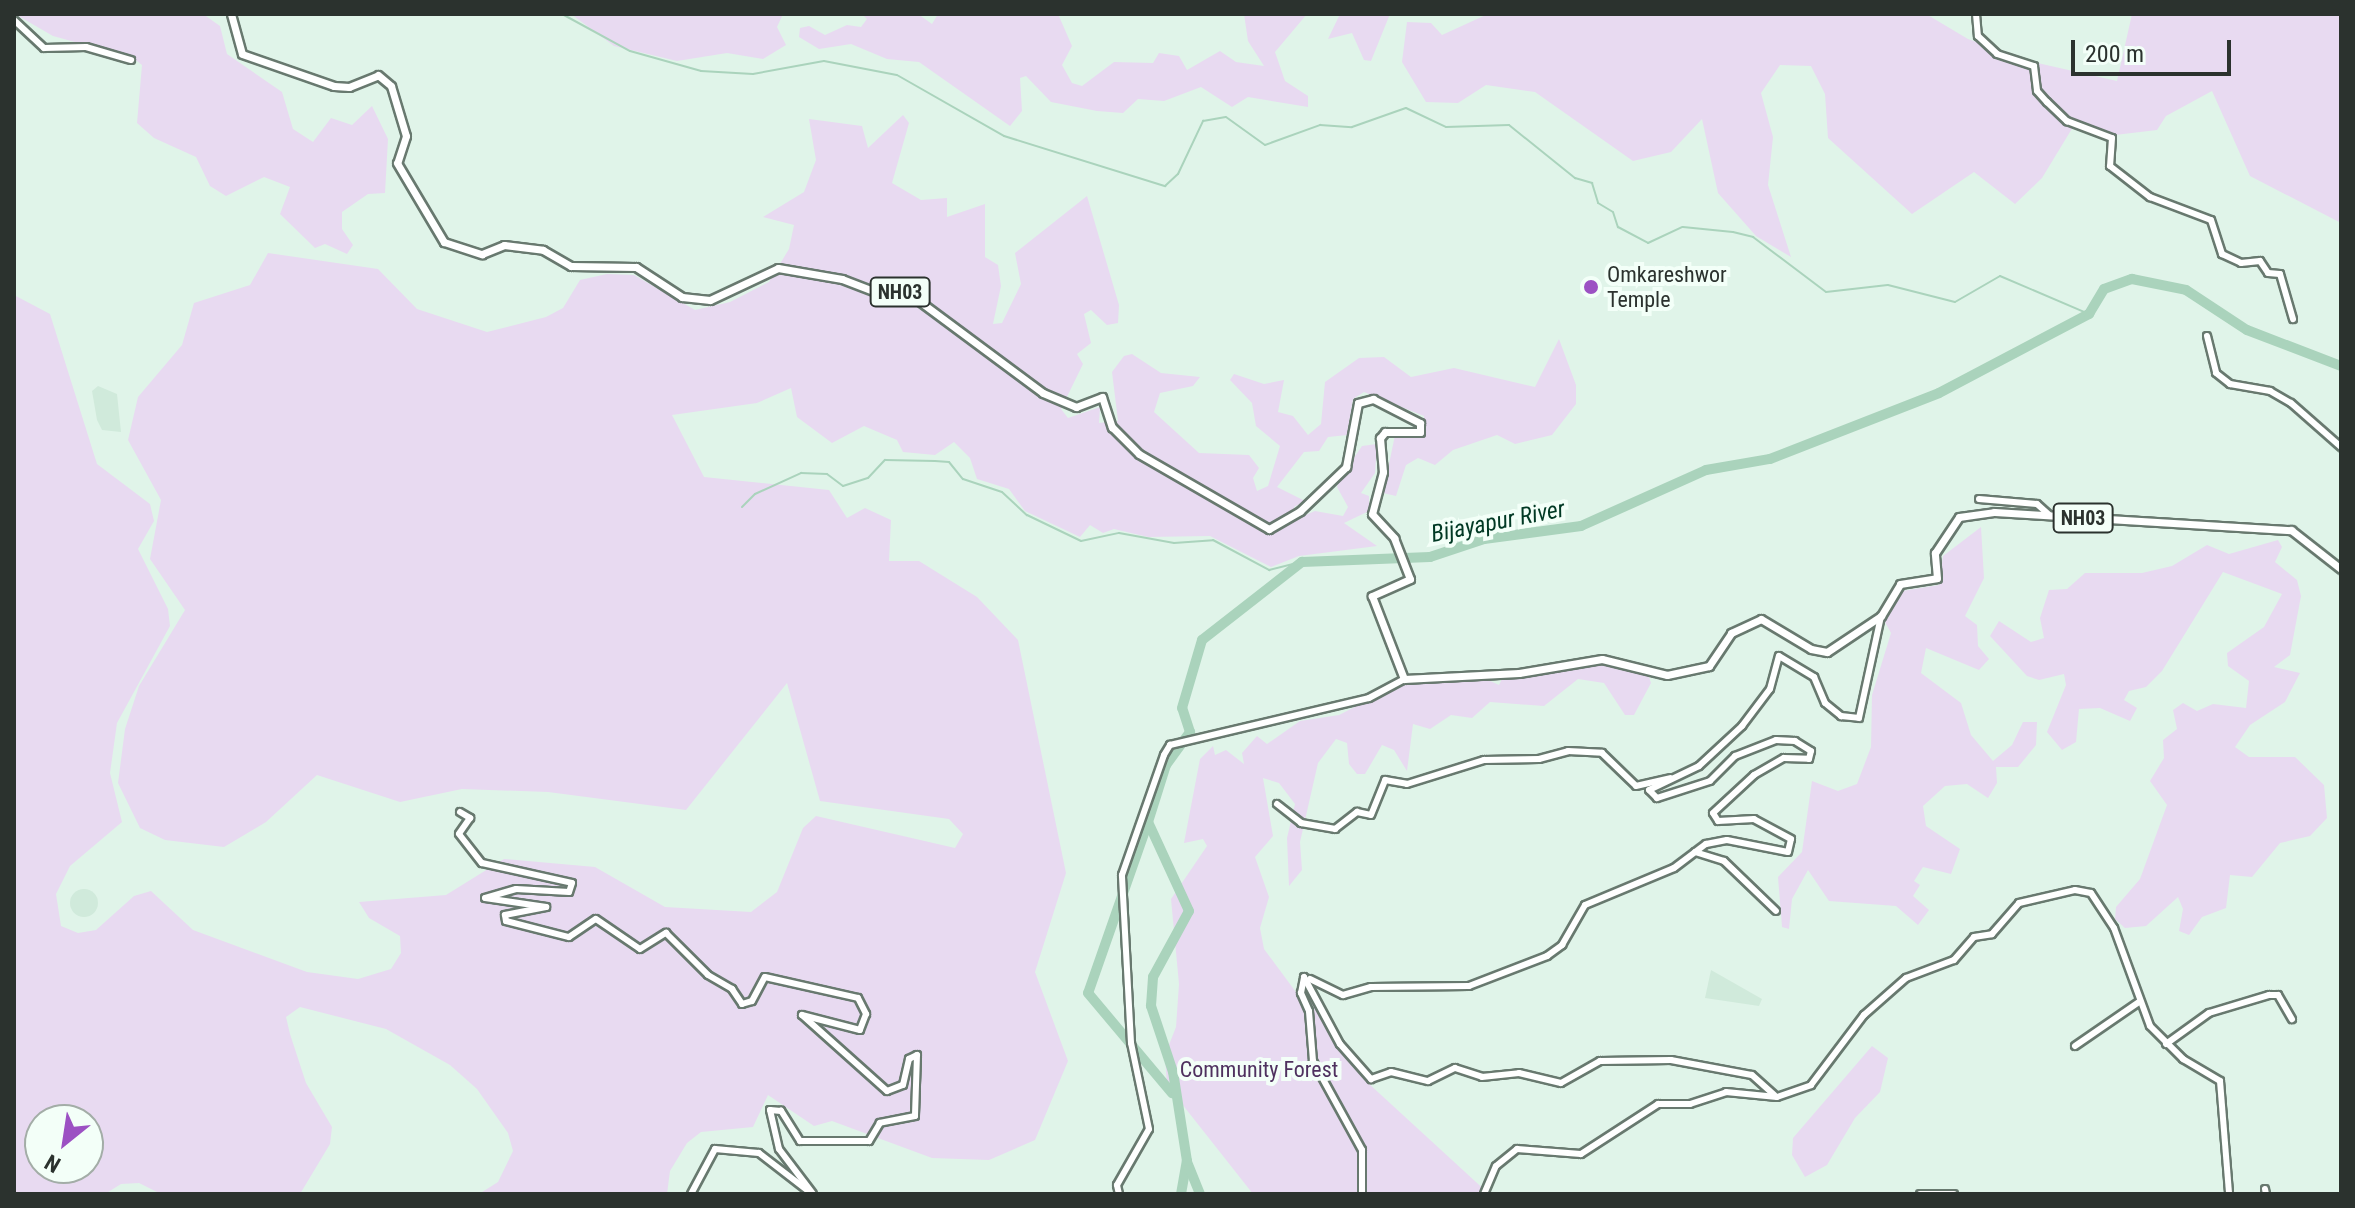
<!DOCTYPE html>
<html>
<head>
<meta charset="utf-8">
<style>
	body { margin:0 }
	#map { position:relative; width:2355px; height:1208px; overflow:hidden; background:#e0f4e9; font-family:"Roboto Condensed",sans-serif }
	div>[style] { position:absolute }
	.built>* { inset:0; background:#d0eadb }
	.round { border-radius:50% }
	.green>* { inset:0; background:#e8daf1 }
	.stream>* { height:2px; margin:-1px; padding:0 1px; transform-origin:1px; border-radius:1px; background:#aad3bc }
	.river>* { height:10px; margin:-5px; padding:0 5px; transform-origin:5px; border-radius:5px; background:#aad3bc }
	.roads { filter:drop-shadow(2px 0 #68796f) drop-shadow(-2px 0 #68796f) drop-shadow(0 2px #68796f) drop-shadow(0 -2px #68796f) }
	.minor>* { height:6px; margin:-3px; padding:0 3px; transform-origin:3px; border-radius:3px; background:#fff }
	.major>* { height:7px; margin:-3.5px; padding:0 3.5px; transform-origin:3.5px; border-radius:3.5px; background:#fff }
	.dots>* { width:22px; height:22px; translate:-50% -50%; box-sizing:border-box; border:4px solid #f3fff8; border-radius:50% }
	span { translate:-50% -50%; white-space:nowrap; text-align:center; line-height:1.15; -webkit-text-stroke:8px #f3fff8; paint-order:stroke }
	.shield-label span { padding:2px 6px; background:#f3fff8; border:2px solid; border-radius:6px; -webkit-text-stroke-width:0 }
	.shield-label { font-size:20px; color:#2b322e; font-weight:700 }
	.poi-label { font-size:22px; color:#2b322e }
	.left { translate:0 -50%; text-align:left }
	.park-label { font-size:22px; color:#4f315f }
	.water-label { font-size:24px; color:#013924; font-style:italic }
	.frame { position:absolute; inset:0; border:16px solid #2b322e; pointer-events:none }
	.north { position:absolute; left:24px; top:1104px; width:80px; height:80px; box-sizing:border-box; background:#f3fff8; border:2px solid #a3ada7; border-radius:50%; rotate:210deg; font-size:22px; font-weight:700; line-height:32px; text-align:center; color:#2b322e }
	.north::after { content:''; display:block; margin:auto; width:28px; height:36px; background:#9c51c3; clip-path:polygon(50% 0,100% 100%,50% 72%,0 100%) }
	.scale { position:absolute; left:2071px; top:40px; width:160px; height:36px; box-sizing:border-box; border:4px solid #2b322e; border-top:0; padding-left:10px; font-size:24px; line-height:28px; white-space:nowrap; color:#2b322e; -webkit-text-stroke:6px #f3fff8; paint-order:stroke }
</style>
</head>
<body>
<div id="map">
	<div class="built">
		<div style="clip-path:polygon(98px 386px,117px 394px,121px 432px,102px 430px,97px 420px,92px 391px)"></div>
		<div class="round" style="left:70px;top:889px;width:28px;height:28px"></div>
		<div style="clip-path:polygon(1711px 970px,1762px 999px,1759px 1006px,1705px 998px)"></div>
	</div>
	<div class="green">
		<div style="clip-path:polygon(15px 14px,203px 14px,220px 26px,227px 54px,282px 92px,293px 129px,313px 142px,331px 118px,352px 125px,372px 106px,388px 139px,385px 193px,368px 194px,342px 212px,342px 229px,353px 245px,347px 254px,325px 244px,315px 248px,280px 214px,290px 187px,264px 177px,226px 196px,210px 186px,196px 157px,154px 138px,137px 123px,142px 65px,133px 58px,53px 36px)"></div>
		<div style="clip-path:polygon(571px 14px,783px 14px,777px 27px,786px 45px,763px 59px,727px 53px,677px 61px,614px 46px)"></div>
		<div style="clip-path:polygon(862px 14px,918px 14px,932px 24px,938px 14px,1058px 14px,1072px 46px,1062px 65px,1072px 83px,1082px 86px,1114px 62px,1153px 63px,1159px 53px,1179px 56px,1187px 70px,1220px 51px,1236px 62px,1264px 66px,1248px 41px,1244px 14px,1307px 14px,1275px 52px,1285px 81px,1308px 96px,1308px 107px,1248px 97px,1232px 107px,1201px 87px,1164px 101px,1138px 99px,1123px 113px,1097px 111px,1051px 102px,1026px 76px,1020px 78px,1022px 111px,1010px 126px,919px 62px,887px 59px,851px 44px,819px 49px,799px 37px,800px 28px,809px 26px,825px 35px,847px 25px,861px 27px,867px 19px)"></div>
		<div style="clip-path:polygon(1340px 14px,1390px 14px,1371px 61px,1364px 60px,1352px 33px,1328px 39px)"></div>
		<div style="clip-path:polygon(1488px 14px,1926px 14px,1968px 39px,2029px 61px,2117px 81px,2132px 14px,2341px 14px,2341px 223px,2250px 176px,2212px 91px,2166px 116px,2157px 130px,2115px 135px,2073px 127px,2042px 178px,2015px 204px,1974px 172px,1912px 214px,1828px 138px,1825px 94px,1811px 66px,1780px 65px,1761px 93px,1773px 137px,1768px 185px,1791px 257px,1756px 236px,1718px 193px,1702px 119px,1671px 152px,1633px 161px,1535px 92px,1486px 85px,1458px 103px,1426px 102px,1402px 62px,1407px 22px,1431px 23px,1442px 35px)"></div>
		<div style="clip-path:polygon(evenodd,903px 115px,909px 123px,892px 183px,921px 200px,947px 198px,947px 217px,985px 204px,985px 257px,998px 265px,1001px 286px,993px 324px,1002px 323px,1021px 284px,1015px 253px,1087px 196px,1119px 305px,1118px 323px,1107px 325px,1091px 310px,1084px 314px,1091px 343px,1077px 354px,1083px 364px,1061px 409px,1068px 418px,1100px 407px,1099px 423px,1118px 421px,1112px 372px,1124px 356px,1132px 354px,1161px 373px,1200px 377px,1193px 386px,1160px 393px,1154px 412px,1199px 453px,1249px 455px,1259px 468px,1253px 478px,1257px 491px,1268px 486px,1280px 446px,1256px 426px,1252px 403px,1230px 380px,1234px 374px,1264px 384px,1284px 380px,1278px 412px,1293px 416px,1308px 435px,1321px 424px,1325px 382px,1359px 358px,1384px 357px,1411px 377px,1454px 368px,1535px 387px,1559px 339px,1576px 385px,1576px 404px,1552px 435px,1515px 444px,1497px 435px,1453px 450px,1435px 465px,1418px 458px,1406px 465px,1396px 496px,1383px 493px,1395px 435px,1425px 434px,1424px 416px,1364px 392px,1353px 399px,1347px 435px,1328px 437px,1319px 451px,1304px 452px,1277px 487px,1305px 501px,1294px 507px,1296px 519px,1315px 511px,1343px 516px,1348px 507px,1337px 487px,1340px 478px,1362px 446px,1377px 444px,1375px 473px,1361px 493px,1369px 496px,1369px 511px,1344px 523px,1377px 546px,1299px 556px,1271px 567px,1210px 536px,1148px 537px,1114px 529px,1103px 533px,1090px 525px,1080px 537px,1025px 511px,1009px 489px,977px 479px,970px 458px,954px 442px,935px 455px,903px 452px,897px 440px,864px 426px,832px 443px,797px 417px,791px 388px,757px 403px,672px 415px,704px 477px,829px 490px,847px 518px,865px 508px,891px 520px,889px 561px,919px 561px,977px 597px,1018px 640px,1066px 873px,1035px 972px,1068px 1061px,1035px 1140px,989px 1160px,932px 1158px,832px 1121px,814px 1126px,768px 1095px,753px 1127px,701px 1132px,687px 1143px,670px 1171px,667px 1194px,479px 1194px,498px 1182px,513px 1151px,508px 1133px,477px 1089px,450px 1065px,386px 1029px,300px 1007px,286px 1017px,290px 1034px,306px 1083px,332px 1127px,330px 1144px,300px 1194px,161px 1194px,139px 1183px,121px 1184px,105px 1194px,14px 1194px,14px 295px,50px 314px,97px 464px,150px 504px,154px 521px,138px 549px,168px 609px,170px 626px,117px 723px,110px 773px,122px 822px,70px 866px,56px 894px,61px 926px,78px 933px,96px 930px,134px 896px,151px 891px,193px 930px,307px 972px,358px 979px,391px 969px,401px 953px,400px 936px,369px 918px,359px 902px,446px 895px,504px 859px,595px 867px,665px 907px,751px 912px,777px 892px,803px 828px,816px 816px,955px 848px,963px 834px,949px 819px,820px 801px,787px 683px,686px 810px,548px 792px,462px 789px,400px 802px,317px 775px,266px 822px,224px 847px,165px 840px,140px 828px,118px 783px,125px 729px,139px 686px,185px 610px,150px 559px,161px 500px,128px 440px,138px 397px,182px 345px,194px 303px,250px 285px,268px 253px,378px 269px,417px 309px,487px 332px,546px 317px,563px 308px,580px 280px,607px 274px,634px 275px,695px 310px,730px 302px,769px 282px,789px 249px,794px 225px,763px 217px,804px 192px,816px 160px,809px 119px,862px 126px,868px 148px,903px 115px,40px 1120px,88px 1120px,88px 1168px,40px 1168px,40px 1120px)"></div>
		<div style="clip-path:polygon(1981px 527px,1984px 578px,1965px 616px,1977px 625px,1978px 646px,1989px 659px,1979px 670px,1926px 648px,1921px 673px,1961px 703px,1971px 735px,1993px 761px,2012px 745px,2023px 722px,2037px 722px,2036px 745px,2018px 767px,1996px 767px,1997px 783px,1988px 798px,1967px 784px,1945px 786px,1923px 806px,1926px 826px,1960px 849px,1951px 874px,1923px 867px,1914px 881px,1920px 885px,1913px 896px,1929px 910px,1918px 925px,1896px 906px,1829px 901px,1808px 870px,1792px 899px,1789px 929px,1782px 927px,1778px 877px,1802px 852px,1812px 781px,1838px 791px,1857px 784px,1871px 747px,1872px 695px,1891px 633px,1885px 622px,1902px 591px,1939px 585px,1943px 556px)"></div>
		<div style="clip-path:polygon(2278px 540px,2282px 547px,2275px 562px,2297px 580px,2301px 596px,2290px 655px,2274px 667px,2300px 673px,2285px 702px,2250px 725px,2235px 747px,2249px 757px,2295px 757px,2324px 785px,2327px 818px,2310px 836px,2280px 843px,2252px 877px,2230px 875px,2226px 908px,2202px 917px,2189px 935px,2179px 931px,2183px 909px,2178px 897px,2146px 926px,2125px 928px,2115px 919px,2116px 907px,2140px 879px,2167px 805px,2150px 781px,2164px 758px,2163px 740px,2177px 729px,2173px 710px,2183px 703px,2197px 711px,2213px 704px,2246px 708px,2249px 681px,2228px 666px,2227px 653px,2264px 627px,2282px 594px,2223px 572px,2162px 671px,2146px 687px,2129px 691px,2124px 700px,2137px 708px,2130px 721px,2100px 708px,2079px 709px,2076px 742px,2062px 750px,2047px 732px,2066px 685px,2064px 674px,2039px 680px,2027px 676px,1990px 636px,1999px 621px,2031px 642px,2044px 638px,2040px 618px,2049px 590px,2067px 589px,2085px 573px,2142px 573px,2172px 566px,2207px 545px,2229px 554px)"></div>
		<div style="clip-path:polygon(1597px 662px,1648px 674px,1651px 683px,1634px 715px,1625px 715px,1604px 683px,1578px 679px,1544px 706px,1490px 702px,1472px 718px,1451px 715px,1430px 729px,1413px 724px,1407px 771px,1394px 750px,1382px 745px,1365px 774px,1357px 774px,1349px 764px,1347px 743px,1336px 739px,1318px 763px,1300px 842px,1302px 870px,1289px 886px,1287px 838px,1295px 804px,1279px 783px,1263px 778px,1273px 836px,1255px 857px,1269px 897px,1260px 928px,1264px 949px,1304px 1003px,1309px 998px,1315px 1004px,1367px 1082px,1489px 1194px,1253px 1194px,1167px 1085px,1165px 1055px,1176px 1027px,1179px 984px,1171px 899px,1207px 846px,1203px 839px,1184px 843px,1200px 759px,1213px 746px,1215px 755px,1226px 750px,1244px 764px,1242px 753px,1257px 736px,1267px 744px,1300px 721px,1339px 715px,1402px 683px,1477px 675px,1499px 685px,1504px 675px)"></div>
		<div style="clip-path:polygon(1872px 1046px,1888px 1058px,1880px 1092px,1855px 1118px,1827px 1165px,1805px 1177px,1792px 1155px,1793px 1138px)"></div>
	</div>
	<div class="stream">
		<div style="left:562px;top:14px;width:77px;rotate:28.6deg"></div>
		<div style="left:630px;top:51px;width:74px;rotate:15.7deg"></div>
		<div style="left:701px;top:71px;width:52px;rotate:3.3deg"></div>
		<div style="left:753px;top:74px;width:72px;rotate:-10.4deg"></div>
		<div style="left:824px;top:61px;width:74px;rotate:10.9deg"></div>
		<div style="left:897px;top:75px;width:123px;rotate:29.7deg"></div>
		<div style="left:1004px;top:136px;width:169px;rotate:17.3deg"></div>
		<div style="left:1165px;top:186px;width:18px;rotate:-43deg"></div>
		<div style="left:1178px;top:174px;width:59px;rotate:-64.7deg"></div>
		<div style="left:1203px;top:121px;width:23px;rotate:-10deg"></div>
		<div style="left:1226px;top:117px;width:48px;rotate:35.7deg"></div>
		<div style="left:1265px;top:145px;width:59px;rotate:-20deg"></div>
		<div style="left:1320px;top:125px;width:32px;rotate:4deg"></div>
		<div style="left:1352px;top:127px;width:57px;rotate:-19.4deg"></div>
		<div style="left:1406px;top:108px;width:44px;rotate:25.4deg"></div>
		<div style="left:1446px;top:127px;width:63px;rotate:-1.8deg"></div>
		<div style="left:1509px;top:125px;width:85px;rotate:38.8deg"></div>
		<div style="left:1575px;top:178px;width:18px;rotate:16deg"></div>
		<div style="left:1592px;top:183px;width:21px;rotate:73deg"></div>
		<div style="left:1598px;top:203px;width:17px;rotate:31deg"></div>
		<div style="left:1613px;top:212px;width:16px;rotate:72deg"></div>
		<div style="left:1618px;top:227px;width:34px;rotate:28deg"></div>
		<div style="left:1648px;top:243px;width:38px;rotate:-25deg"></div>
		<div style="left:1683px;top:227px;width:50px;rotate:5.7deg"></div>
		<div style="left:1733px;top:232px;width:21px;rotate:14deg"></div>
		<div style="left:1753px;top:237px;width:91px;rotate:37deg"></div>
		<div style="left:1826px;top:292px;width:62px;rotate:-6.4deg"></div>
		<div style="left:1888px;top:285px;width:69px;rotate:14.2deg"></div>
		<div style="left:1955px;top:302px;width:52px;rotate:-30deg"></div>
		<div style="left:2000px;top:276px;width:97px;rotate:23.1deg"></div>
		<div style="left:742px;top:507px;width:18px;rotate:-45deg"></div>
		<div style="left:755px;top:494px;width:51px;rotate:-24.5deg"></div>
		<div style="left:801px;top:473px;width:26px;rotate:2deg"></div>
		<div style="left:827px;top:474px;width:20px;rotate:37deg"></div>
		<div style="left:843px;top:486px;width:26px;rotate:-18deg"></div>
		<div style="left:868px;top:478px;width:25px;rotate:-47deg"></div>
		<div style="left:885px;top:460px;width:50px;rotate:1.1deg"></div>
		<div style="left:935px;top:461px;width:14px;rotate:4deg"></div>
		<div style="left:949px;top:462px;width:22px;rotate:51deg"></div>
		<div style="left:963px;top:479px;width:41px;rotate:18.4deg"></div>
		<div style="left:1002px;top:492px;width:34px;rotate:43deg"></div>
		<div style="left:1027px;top:515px;width:60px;rotate:25.7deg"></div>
		<div style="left:1081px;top:541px;width:39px;rotate:-12deg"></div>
		<div style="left:1119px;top:533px;width:56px;rotate:10.3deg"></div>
		<div style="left:1174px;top:543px;width:39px;rotate:-4deg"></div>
		<div style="left:1213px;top:540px;width:64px;rotate:28.2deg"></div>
		<div style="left:1269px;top:570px;width:34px;rotate:-14deg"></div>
	</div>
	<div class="river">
		<div style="left:1148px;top:822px;width:181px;rotate:109.3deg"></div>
		<div style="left:1088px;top:993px;width:131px;rotate:50deg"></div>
		<div style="left:1181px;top:1194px;width:34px;rotate:-80deg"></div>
		<div style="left:1200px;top:1194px;width:35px;rotate:-112deg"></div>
		<div style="left:1187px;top:1161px;width:90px;rotate:-98.9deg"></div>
		<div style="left:1173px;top:1072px;width:70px;rotate:-108.4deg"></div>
		<div style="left:1151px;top:1006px;width:29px;rotate:-86deg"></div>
		<div style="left:1153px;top:977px;width:75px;rotate:-61.4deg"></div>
		<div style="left:1189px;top:911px;width:98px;rotate:-114.7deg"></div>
		<div style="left:1148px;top:822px;width:60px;rotate:-72.5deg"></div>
		<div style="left:1166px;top:765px;width:41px;rotate:-54deg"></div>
		<div style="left:1190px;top:732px;width:25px;rotate:-108deg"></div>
		<div style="left:1182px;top:708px;width:71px;rotate:-73.6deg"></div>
		<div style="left:1202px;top:640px;width:127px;rotate:-38deg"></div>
		<div style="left:1302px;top:562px;width:128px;rotate:-2.2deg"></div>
		<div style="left:1430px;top:557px;width:57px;rotate:-18.4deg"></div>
		<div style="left:1484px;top:539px;width:98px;rotate:-7.6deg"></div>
		<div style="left:1581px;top:526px;width:137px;rotate:-24.1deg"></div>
		<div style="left:1706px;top:470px;width:65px;rotate:-9.8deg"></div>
		<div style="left:1770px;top:459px;width:181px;rotate:-21.3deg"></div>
		<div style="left:1939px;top:393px;width:170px;rotate:-27.8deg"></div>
		<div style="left:2089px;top:314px;width:29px;rotate:-59deg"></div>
		<div style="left:2104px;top:289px;width:30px;rotate:-20deg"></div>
		<div style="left:2132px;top:279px;width:55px;rotate:11.5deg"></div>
		<div style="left:2186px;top:290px;width:73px;rotate:33.3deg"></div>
		<div style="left:2247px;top:330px;width:101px;rotate:21deg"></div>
	</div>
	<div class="roads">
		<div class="minor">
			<div style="left:1976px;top:14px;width:22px;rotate:85deg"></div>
			<div style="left:1978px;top:36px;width:26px;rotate:43deg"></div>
			<div style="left:1997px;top:54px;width:39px;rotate:18deg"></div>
			<div style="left:2034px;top:66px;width:25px;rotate:83deg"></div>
			<div style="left:2037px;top:91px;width:15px;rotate:48deg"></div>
			<div style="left:2047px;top:102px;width:28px;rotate:44deg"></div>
			<div style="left:2067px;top:121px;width:48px;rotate:20.7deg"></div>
			<div style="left:2112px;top:138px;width:28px;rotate:94deg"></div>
			<div style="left:2110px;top:166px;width:51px;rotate:37.8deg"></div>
			<div style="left:2150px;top:197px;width:65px;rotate:20.7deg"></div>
			<div style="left:2211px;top:220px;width:36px;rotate:72deg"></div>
			<div style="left:2222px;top:254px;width:21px;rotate:25deg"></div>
			<div style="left:2241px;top:263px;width:19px;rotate:-6deg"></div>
			<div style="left:2260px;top:261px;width:14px;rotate:56deg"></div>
			<div style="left:2268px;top:273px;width:12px;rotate:5deg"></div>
			<div style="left:2280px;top:274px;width:47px;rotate:73.9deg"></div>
			<div style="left:14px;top:20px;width:41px;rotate:43deg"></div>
			<div style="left:44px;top:48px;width:42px;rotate:-1.4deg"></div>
			<div style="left:86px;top:47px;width:47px;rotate:16.1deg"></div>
			<div style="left:2207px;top:336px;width:38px;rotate:76deg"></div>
			<div style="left:2216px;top:373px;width:18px;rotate:38deg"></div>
			<div style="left:2230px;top:384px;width:41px;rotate:9.9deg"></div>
			<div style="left:2270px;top:391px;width:24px;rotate:30deg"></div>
			<div style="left:2291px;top:403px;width:67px;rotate:41.3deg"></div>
			<div style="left:1979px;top:499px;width:58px;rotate:4.9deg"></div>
			<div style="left:2037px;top:504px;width:15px;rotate:42deg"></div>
			<div style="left:1277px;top:804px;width:31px;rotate:38deg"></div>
			<div style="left:1301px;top:823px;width:35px;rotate:10deg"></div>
			<div style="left:1335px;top:829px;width:28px;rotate:-38deg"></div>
			<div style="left:1357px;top:812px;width:14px;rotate:12deg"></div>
			<div style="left:1371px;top:815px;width:38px;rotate:-68deg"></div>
			<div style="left:1385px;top:780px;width:22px;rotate:10deg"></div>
			<div style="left:1407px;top:784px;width:81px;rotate:-17.3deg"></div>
			<div style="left:1484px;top:760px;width:55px;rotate:-1deg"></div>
			<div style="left:1539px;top:759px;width:30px;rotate:-15deg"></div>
			<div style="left:1568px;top:751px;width:34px;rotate:3deg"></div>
			<div style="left:1602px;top:753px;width:47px;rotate:44.1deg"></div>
			<div style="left:1636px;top:786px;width:35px;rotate:-13deg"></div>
			<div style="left:460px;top:812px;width:12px;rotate:31deg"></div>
			<div style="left:470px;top:818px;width:19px;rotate:125deg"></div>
			<div style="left:459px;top:834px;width:37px;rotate:52deg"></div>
			<div style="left:482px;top:863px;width:92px;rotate:12.5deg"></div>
			<div style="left:572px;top:883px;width:9px;rotate:108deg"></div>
			<div style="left:569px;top:892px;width:53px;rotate:-176.8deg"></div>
			<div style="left:516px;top:889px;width:32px;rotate:164deg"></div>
			<div style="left:485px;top:898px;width:62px;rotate:8.4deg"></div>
			<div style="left:546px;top:907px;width:42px;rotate:169deg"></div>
			<div style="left:505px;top:915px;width:6px;rotate:81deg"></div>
			<div style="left:506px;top:921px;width:65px;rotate:14.3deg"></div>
			<div style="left:569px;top:937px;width:32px;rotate:-34deg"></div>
			<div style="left:596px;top:919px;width:53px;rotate:34.3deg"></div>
			<div style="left:640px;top:949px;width:31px;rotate:-32deg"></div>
			<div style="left:666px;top:933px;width:59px;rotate:45deg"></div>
			<div style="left:708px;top:975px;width:28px;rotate:30deg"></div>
			<div style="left:732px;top:989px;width:18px;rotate:56deg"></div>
			<div style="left:742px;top:1004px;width:10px;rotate:-17deg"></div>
			<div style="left:752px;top:1001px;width:27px;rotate:-62deg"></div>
			<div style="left:765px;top:977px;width:95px;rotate:12.7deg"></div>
			<div style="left:858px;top:998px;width:18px;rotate:63deg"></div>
			<div style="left:866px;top:1014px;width:17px;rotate:111deg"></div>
			<div style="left:860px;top:1030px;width:60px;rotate:-165.5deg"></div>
			<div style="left:802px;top:1015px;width:114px;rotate:41.8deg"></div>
			<div style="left:887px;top:1091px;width:17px;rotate:-21deg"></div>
			<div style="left:903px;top:1085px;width:27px;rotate:-77deg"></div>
			<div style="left:909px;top:1059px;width:9px;rotate:-27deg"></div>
			<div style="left:917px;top:1055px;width:61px;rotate:91.9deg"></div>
			<div style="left:915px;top:1116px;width:36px;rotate:169deg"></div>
			<div style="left:880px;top:1123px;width:21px;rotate:121deg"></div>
			<div style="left:869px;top:1141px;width:69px;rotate:180deg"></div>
			<div style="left:800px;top:1141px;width:36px;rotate:-122deg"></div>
			<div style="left:781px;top:1111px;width:11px;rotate:-175deg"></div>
			<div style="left:770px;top:1110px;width:40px;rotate:77deg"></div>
			<div style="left:779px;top:1149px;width:56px;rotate:52.9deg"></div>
			<div style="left:1695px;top:852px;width:30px;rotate:17deg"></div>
			<div style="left:1724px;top:861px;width:72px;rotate:43.9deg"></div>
			<div style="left:1310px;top:979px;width:37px;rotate:26deg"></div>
			<div style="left:1343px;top:995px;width:29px;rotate:-16deg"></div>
			<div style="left:1371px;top:987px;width:98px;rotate:-0.6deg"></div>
			<div style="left:1469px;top:986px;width:84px;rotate:-21deg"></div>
			<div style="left:1547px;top:956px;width:19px;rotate:-36deg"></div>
			<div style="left:1562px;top:945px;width:46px;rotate:-60.1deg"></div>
			<div style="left:1585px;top:905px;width:96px;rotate:-22.6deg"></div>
			<div style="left:1674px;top:868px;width:40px;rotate:-37deg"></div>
			<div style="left:1706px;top:844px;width:21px;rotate:-11deg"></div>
			<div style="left:1727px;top:840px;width:62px;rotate:11.1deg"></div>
			<div style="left:1788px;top:852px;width:13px;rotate:-77deg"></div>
			<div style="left:1791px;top:839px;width:42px;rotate:-151.6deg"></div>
			<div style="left:1754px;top:819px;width:36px;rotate:177deg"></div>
			<div style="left:1718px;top:821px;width:9px;rotate:-122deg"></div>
			<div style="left:1713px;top:813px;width:56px;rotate:-42.8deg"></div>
			<div style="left:1754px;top:775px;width:34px;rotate:-30deg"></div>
			<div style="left:1784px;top:758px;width:25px;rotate:2deg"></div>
			<div style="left:1809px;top:759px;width:8px;rotate:-76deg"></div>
			<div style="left:1811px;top:751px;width:19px;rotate:-148deg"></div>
			<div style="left:1795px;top:741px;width:19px;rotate:-177deg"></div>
			<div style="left:1776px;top:740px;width:44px;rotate:158.7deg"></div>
			<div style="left:1735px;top:756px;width:35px;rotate:135deg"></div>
			<div style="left:1710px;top:781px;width:56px;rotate:162.2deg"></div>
			<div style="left:1657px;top:798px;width:11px;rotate:-135deg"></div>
			<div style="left:1649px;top:790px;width:55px;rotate:-25.6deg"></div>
			<div style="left:1699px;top:766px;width:59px;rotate:-42.9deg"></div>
			<div style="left:1742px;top:726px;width:46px;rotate:-52.9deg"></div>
			<div style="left:1770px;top:689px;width:34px;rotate:-75deg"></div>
			<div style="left:1779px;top:656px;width:41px;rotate:31deg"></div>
			<div style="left:1814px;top:677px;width:28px;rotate:67deg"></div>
			<div style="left:1825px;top:703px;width:21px;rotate:39deg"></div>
			<div style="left:1841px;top:716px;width:18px;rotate:6deg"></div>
			<div style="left:1859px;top:718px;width:104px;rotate:-77.8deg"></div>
			<div style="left:2166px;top:1044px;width:53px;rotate:-35.8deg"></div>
			<div style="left:2209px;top:1013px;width:63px;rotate:-16.7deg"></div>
			<div style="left:2269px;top:995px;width:9px"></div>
			<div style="left:2278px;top:995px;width:28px;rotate:60deg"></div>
			<div style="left:2075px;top:1046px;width:78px;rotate:-34.5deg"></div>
			<div style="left:2265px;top:1189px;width:5px;rotate:79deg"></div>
			<div style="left:691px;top:1194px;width:51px;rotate:-61.9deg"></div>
			<div style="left:715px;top:1149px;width:44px;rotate:5.2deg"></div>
			<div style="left:759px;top:1153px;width:67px;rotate:37.7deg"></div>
			<div style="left:1119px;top:1194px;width:9px;rotate:-103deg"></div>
			<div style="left:1117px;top:1185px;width:64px;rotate:-60.3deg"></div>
			<div style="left:1149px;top:1129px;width:88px;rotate:-101.8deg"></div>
			<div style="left:1131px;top:1043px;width:168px;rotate:-93.1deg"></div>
			<div style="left:1122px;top:875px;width:127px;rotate:-70.7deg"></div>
			<div style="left:1164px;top:755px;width:12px;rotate:-59deg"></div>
			<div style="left:1170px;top:745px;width:204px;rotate:-13.3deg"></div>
			<div style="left:1369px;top:698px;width:40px;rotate:-28deg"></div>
			<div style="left:1362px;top:1194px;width:44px;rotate:-90deg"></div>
			<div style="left:1362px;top:1150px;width:102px;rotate:-118.8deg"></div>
			<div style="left:1313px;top:1061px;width:50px;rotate:-94.6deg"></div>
			<div style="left:1309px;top:1011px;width:20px;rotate:-114deg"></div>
			<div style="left:1301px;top:993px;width:16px;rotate:-79deg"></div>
			<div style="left:1304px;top:977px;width:76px;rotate:61.8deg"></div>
			<div style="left:1340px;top:1044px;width:47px;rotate:48.5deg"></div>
			<div style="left:1371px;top:1079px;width:21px;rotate:-19deg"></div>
			<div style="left:1391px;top:1072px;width:38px;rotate:14deg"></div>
			<div style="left:1428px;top:1081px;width:30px;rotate:-26deg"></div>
			<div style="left:1455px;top:1068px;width:28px;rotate:18deg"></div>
			<div style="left:1482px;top:1077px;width:37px;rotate:-6deg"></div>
			<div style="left:1519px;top:1073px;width:43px;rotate:13.4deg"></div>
			<div style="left:1561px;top:1083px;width:45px;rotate:-29.4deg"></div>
			<div style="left:1600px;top:1061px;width:71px;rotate:-0.8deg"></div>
			<div style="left:1671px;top:1060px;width:82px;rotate:10.5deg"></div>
			<div style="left:1752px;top:1075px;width:30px;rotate:42deg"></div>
			<div style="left:1484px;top:1194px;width:30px;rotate:-67deg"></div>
			<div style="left:1496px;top:1166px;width:27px;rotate:-39deg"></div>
			<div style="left:1517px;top:1149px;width:64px;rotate:4.5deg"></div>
			<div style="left:1581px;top:1154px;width:92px;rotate:-33deg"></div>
			<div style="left:1658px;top:1104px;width:32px"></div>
			<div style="left:1690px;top:1104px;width:38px;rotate:-18deg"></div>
			<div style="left:1726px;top:1092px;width:51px;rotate:5.6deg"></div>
			<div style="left:1777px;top:1097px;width:36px;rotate:-19deg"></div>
			<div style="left:1811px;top:1085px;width:88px;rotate:-52.9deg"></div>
			<div style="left:1864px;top:1015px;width:56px;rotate:-41.4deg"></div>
			<div style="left:1906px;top:978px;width:51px;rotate:-20.6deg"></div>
			<div style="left:1954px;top:960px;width:30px;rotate:-49deg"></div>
			<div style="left:1974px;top:937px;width:18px;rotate:-9deg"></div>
			<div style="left:1992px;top:934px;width:41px;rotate:-48.9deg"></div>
			<div style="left:2019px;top:903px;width:57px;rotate:-13.1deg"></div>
			<div style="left:2075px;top:890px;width:16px;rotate:11deg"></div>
			<div style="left:2091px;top:893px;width:42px;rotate:56.7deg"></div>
			<div style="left:2114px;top:928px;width:104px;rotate:69.8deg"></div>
			<div style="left:2150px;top:1026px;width:47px;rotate:45deg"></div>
			<div style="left:2183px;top:1059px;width:43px;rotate:30.7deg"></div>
			<div style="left:2220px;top:1081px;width:113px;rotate:85.4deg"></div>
			<div style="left:1920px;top:1194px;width:34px"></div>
		</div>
		<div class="major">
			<div style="left:231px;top:14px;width:41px;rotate:74.6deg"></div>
			<div style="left:242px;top:54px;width:97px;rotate:19.2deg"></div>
			<div style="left:334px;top:86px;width:15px;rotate:4deg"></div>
			<div style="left:349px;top:87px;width:31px;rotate:-22deg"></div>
			<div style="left:378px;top:75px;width:17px;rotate:40deg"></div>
			<div style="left:391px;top:86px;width:52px;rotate:73.3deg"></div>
			<div style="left:406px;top:136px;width:28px;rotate:108deg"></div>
			<div style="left:397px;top:163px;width:92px;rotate:59.3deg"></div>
			<div style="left:444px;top:242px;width:40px;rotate:18deg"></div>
			<div style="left:482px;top:254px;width:24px;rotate:-22deg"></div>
			<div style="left:504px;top:245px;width:39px;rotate:7deg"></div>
			<div style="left:543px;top:250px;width:32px;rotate:30deg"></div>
			<div style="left:571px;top:266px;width:65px;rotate:0.9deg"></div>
			<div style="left:636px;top:267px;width:55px;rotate:33.1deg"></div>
			<div style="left:682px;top:297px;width:28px;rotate:6deg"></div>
			<div style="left:710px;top:300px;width:75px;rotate:-25.2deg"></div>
			<div style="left:778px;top:268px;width:65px;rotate:9.8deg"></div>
			<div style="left:842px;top:279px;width:39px;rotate:21deg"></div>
			<div style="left:878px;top:293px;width:29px;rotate:-2deg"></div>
			<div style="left:907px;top:292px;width:169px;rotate:36.6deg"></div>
			<div style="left:1043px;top:393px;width:36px;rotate:23deg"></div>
			<div style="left:1076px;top:407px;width:28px;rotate:-21deg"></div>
			<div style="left:1102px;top:397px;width:32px;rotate:72deg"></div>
			<div style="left:1112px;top:427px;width:38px;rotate:45deg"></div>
			<div style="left:1139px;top:454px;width:150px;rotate:30deg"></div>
			<div style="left:1269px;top:529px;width:36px;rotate:-30deg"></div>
			<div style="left:1300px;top:511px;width:64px;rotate:-43.7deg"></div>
			<div style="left:1346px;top:467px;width:65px;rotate:-79.4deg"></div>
			<div style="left:1358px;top:403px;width:16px;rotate:-15deg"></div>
			<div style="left:1373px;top:399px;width:53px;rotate:27.1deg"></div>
			<div style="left:1420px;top:423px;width:9px;rotate:90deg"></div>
			<div style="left:1420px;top:432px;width:35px;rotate:180deg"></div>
			<div style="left:1385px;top:432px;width:8px;rotate:130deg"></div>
			<div style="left:1380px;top:438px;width:34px;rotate:85deg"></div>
			<div style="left:1383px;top:472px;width:43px;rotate:104.7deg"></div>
			<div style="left:1372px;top:514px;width:33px;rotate:47deg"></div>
			<div style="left:1394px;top:538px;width:44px;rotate:68.7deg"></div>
			<div style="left:1410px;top:579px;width:42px;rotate:155.9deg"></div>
			<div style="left:1372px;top:596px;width:89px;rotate:68.9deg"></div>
			<div style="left:1404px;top:679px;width:115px;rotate:-3deg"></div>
			<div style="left:1519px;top:673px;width:84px;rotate:-9.6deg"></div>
			<div style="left:1602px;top:659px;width:67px;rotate:13.8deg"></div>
			<div style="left:1667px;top:675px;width:43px;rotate:-12.1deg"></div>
			<div style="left:1709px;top:666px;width:40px;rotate:-56deg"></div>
			<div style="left:1731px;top:633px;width:33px;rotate:-25deg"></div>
			<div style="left:1761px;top:619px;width:58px;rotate:31deg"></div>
			<div style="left:1811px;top:649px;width:16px;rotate:11deg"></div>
			<div style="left:1827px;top:652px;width:65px;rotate:-33.7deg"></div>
			<div style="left:1881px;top:616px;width:37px;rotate:-59deg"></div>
			<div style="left:1900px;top:584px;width:37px;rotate:-9deg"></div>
			<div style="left:1937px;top:578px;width:25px;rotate:-95deg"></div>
			<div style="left:1935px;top:553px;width:43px;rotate:-56.3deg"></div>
			<div style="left:1959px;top:517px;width:35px;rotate:-8deg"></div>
			<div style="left:1994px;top:512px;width:298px;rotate:3.5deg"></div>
			<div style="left:2291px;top:530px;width:63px;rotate:38deg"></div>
		</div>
	</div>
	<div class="dots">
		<div style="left:1591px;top:287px;background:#9c51c3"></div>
	</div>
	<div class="shield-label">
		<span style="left:900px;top:292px">NH03</span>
		<span style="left:2083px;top:518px">NH03</span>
	</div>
	<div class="poi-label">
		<span class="left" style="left:1607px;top:287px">Omkareshwor<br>Temple</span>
	</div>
	<div class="park-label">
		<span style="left:1259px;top:1070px">Community Forest</span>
	</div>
	<div class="water-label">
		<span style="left:1498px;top:522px;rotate:-11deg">Bijayapur River</span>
	</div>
	<div class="frame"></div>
	<div class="north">N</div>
	<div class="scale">200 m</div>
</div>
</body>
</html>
